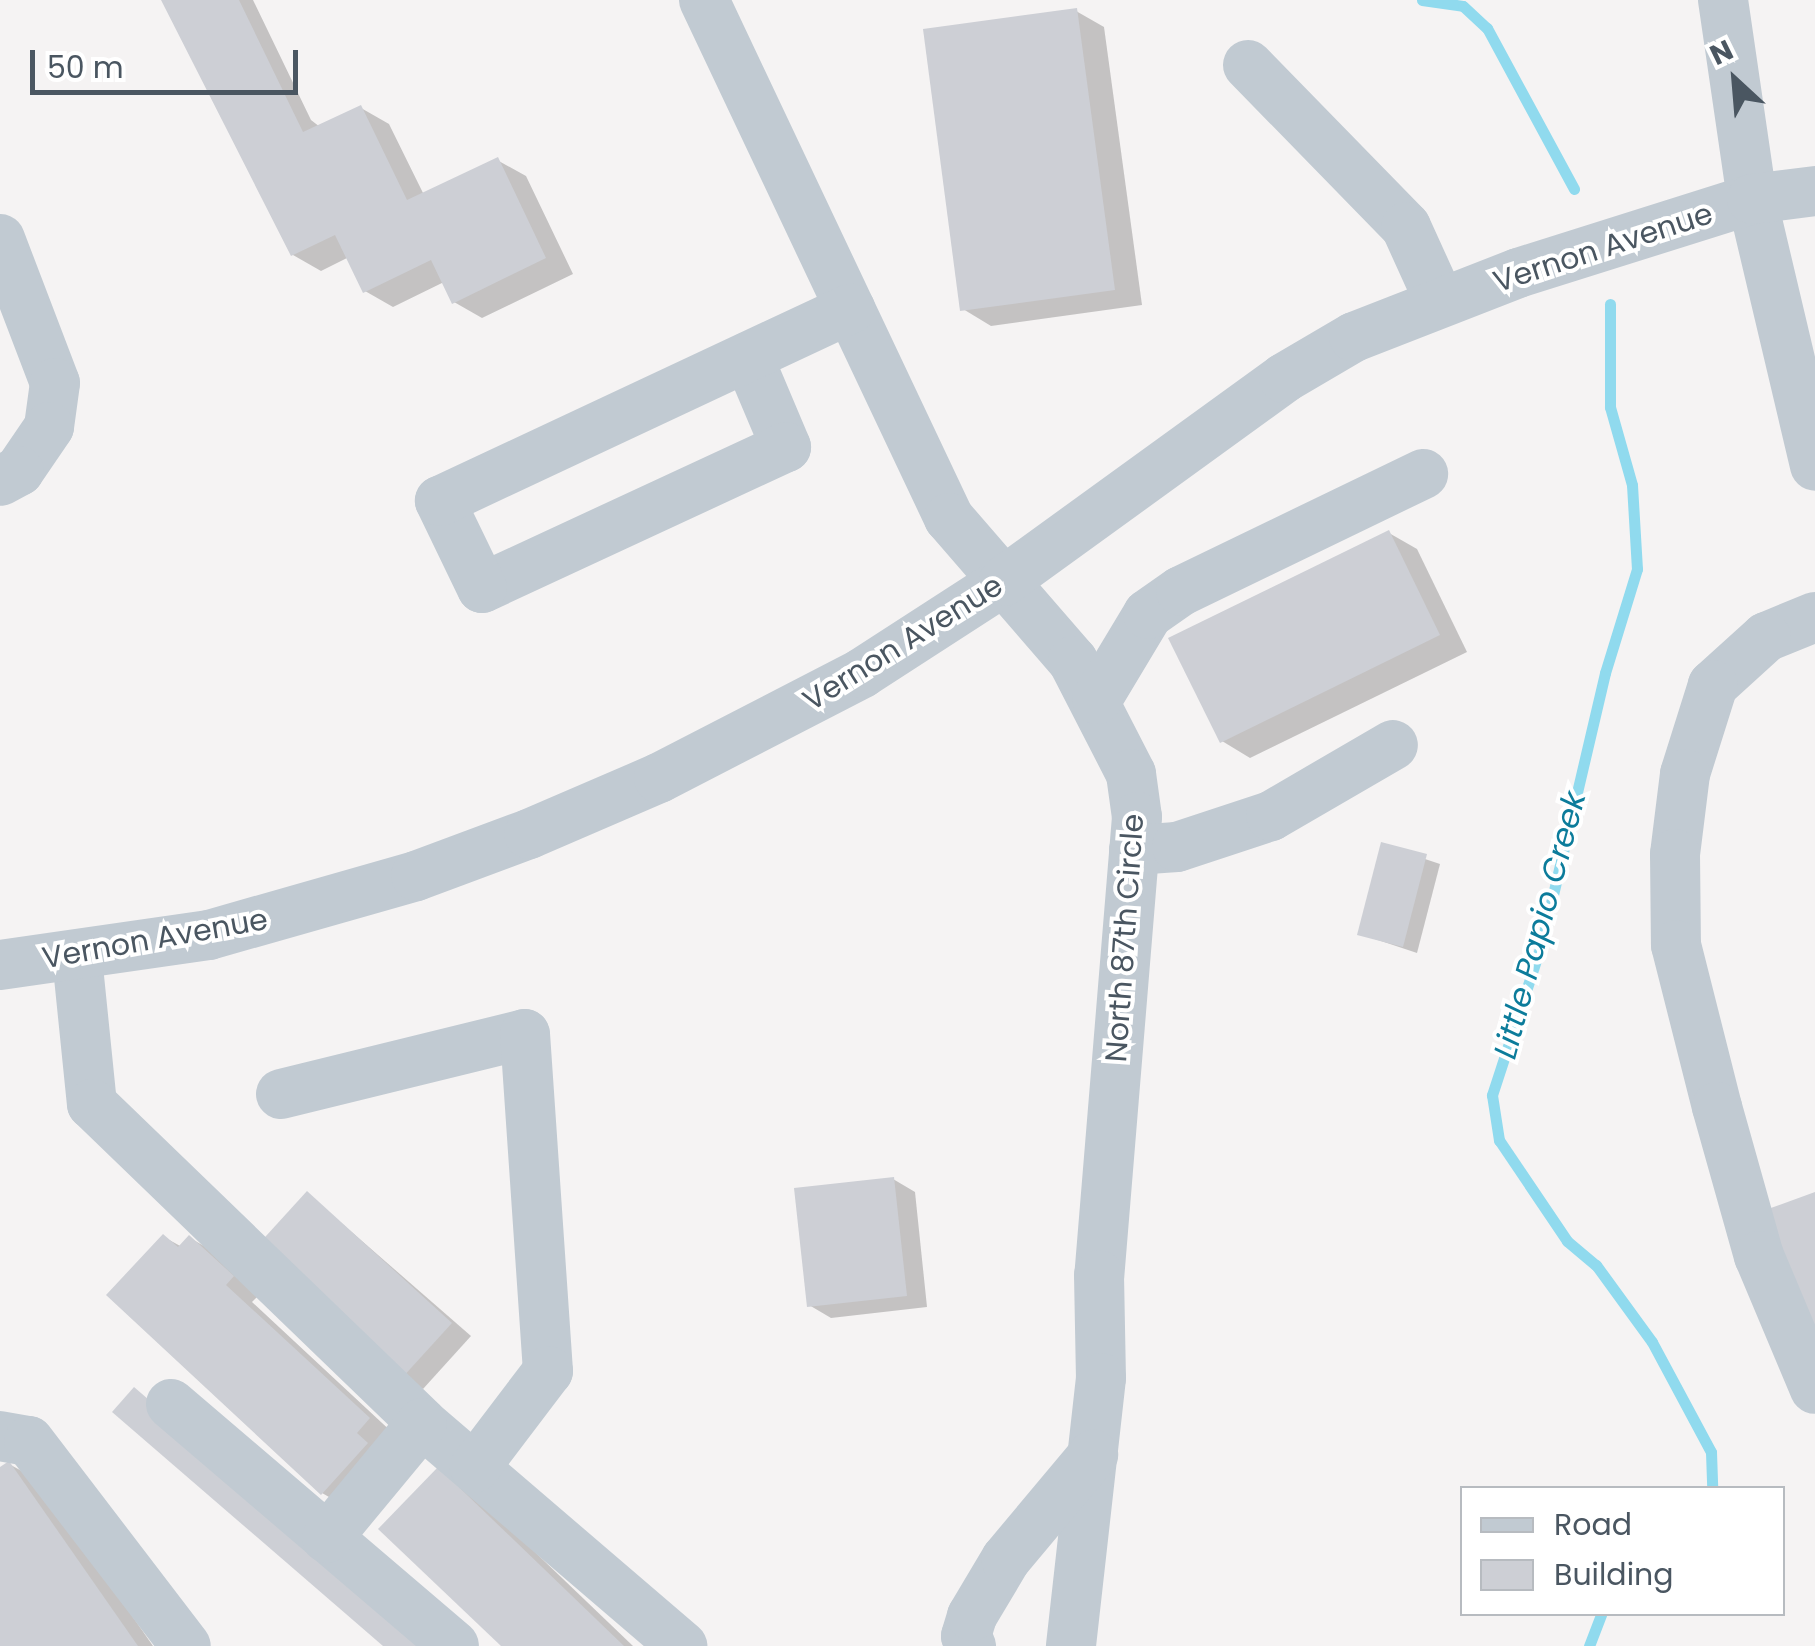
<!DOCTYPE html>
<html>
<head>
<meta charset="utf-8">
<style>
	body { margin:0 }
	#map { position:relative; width:1815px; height:1646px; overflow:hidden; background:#f5f3f3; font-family:Poppins,sans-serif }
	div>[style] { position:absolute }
	.shadow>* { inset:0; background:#0003 }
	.stream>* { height:11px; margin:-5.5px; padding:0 5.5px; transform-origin:5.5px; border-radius:5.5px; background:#90daee }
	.building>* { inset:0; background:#cdcfd5 }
	.minor>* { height:50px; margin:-25px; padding:0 25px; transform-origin:25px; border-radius:25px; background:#c1cad2 }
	span { translate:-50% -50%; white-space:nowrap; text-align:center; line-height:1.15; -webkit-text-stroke:8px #fff; paint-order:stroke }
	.street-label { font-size:30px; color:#4a5661 }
	.water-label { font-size:32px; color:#0c7c9b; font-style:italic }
	.legend { position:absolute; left:1460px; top:1486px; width:325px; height:130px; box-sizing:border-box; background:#fff; border:2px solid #b7bbc0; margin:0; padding:12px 18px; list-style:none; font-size:30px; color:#4a5661 }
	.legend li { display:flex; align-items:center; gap:20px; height:50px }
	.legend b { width:50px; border:2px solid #b7bbc0 }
	.north { position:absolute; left:1685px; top:30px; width:100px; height:100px; -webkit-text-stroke:8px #fff; paint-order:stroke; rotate:334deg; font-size:28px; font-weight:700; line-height:40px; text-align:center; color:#4a5661 }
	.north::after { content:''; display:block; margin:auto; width:35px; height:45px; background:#4a5661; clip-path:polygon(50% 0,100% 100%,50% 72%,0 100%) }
	.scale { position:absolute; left:30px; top:50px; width:268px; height:45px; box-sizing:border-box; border:5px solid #4a5661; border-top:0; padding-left:12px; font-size:30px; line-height:35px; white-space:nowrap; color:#4a5661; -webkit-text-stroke:8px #fff; paint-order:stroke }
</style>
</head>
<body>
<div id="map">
	<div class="shadow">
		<div style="clip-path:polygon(164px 0,253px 0,311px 120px,320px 127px,361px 108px,389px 124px,424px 195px,497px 160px,526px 176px,573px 274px,482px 318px,454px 302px,444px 282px,393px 307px,365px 291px,349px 257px,321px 271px,293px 255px)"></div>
		<div style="clip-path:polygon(1076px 11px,1104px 27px,1142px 305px,991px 326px,963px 309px)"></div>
		<div style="clip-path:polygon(1389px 533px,1417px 549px,1467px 652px,1250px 758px,1222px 741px)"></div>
		<div style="clip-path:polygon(1383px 845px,1440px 864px,1417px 953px,1360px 934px)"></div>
		<div style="clip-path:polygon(893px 1179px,915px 1192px,927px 1307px,831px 1318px,809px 1305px)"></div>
		<div style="clip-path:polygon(308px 1194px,471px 1336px,423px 1389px,402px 1377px)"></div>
		<div style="clip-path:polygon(164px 1237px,182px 1247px,190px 1238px,218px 1254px,260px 1294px,252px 1302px,396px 1436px,350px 1509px,322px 1493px)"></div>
		<div style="clip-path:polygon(9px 1464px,38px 1480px,153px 1646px,0 1646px,0 1470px)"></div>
		<div style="clip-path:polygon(438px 1470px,466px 1486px,633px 1646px,504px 1646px)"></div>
	</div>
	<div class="stream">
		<div style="left:1422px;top:0;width:41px;rotate:8.3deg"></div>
		<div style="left:1463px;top:6px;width:33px;rotate:43deg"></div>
		<div style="left:1487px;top:28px;width:183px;rotate:61.6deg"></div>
		<div style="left:1610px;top:304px;width:103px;rotate:90deg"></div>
		<div style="left:1610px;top:407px;width:81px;rotate:74.2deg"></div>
		<div style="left:1632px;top:485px;width:84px;rotate:86.6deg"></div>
		<div style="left:1637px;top:569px;width:109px;rotate:107.1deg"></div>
		<div style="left:1605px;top:673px;width:279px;rotate:103.2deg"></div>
		<div style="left:1541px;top:945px;width:158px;rotate:108.1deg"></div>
		<div style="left:1492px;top:1095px;width:46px;rotate:81.2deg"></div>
		<div style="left:1499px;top:1140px;width:122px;rotate:56deg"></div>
		<div style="left:1567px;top:1241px;width:38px;rotate:40deg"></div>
		<div style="left:1596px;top:1265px;width:95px;rotate:54deg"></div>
		<div style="left:1652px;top:1342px;width:125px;rotate:61.8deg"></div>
		<div style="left:1711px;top:1452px;width:36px;rotate:88deg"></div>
		<div style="left:1589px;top:1646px;width:34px;rotate:-69deg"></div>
	</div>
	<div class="building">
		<div style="clip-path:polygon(161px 0,239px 0,303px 132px,361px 105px,407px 200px,498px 157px,546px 258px,452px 304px,431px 260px,363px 293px,335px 235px,291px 256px)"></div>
		<div style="clip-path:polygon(1077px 8px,1115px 290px,960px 311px,923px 29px)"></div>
		<div style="clip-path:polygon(1389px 530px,1440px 635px,1220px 743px,1168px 638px)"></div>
		<div style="clip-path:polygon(1381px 842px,1427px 854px,1403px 947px,1357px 935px)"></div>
		<div style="clip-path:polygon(894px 1177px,907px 1296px,807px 1307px,794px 1188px)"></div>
		<div style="clip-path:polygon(307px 1191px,452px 1323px,401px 1379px,256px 1247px)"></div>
		<div style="clip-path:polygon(1815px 1192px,1815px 1339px,1768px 1209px)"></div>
		<div style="clip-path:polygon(163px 1234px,178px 1247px,189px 1235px,234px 1276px,226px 1285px,370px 1418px,357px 1433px,368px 1443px,321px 1495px,106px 1295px)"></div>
		<div style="clip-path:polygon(134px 1387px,434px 1646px,383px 1646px,112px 1412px)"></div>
		<div style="clip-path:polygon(9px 1461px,138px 1646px,0 1646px,0 1467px)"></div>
		<div style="clip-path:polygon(438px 1467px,624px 1646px,501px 1646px,378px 1529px)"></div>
	</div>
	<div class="minor">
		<div style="left:704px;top:0;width:573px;rotate:64.69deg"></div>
		<div style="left:949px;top:518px;width:189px;rotate:49.1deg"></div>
		<div style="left:1073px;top:661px;width:127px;rotate:62.8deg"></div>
		<div style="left:1131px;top:774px;width:43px;rotate:82.1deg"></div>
		<div style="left:1137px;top:817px;width:460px;rotate:94.7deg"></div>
		<div style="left:1099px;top:1275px;width:103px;rotate:88.9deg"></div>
		<div style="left:1101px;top:1378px;width:270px;rotate:96.4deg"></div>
		<div style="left:1723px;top:0;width:201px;rotate:81.7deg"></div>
		<div style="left:1752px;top:199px;width:274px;rotate:76.7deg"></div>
		<div style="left:1248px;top:65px;width:226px;rotate:45.7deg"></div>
		<div style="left:1406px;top:227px;width:82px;rotate:65.6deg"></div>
		<div style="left:0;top:239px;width:154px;rotate:69.1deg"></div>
		<div style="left:55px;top:383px;width:44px;rotate:97.8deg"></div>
		<div style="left:49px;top:427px;width:53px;rotate:124.3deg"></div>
		<div style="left:19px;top:471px;width:21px;rotate:152deg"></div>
		<div style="left:748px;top:357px;width:98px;rotate:67.1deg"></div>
		<div style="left:786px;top:447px;width:335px;rotate:155.1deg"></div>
		<div style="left:482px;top:588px;width:97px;rotate:-115.8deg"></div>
		<div style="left:440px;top:501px;width:453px;rotate:-25.1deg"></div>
		<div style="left:1815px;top:617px;width:53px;rotate:157.8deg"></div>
		<div style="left:1766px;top:637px;width:72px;rotate:137.8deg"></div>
		<div style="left:1713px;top:685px;width:93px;rotate:107.5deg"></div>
		<div style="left:1685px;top:774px;width:81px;rotate:97.1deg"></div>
		<div style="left:1675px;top:854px;width:91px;rotate:89.4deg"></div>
		<div style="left:1676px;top:945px;width:167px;rotate:75.8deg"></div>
		<div style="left:1717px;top:1107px;width:155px;rotate:74.3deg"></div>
		<div style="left:1759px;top:1256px;width:144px;rotate:67.2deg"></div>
		<div style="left:1097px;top:699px;width:99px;rotate:-59deg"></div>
		<div style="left:1148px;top:614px;width:40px;rotate:-34.9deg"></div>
		<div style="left:1181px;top:591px;width:269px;rotate:-25.8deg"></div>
		<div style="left:1134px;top:850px;width:43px;rotate:-4deg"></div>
		<div style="left:1177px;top:847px;width:99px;rotate:-18.3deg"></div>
		<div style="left:1271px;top:816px;width:141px;rotate:-30.2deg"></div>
		<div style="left:77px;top:957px;width:148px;rotate:84.2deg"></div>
		<div style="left:92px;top:1104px;width:459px;rotate:44deg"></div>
		<div style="left:422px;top:1423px;width:343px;rotate:40.6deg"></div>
		<div style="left:0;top:965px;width:211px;rotate:-8.2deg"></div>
		<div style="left:209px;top:935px;width:215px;rotate:-15.9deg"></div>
		<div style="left:416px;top:876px;width:121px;rotate:-20.4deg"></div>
		<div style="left:529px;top:834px;width:142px;rotate:-23.3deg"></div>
		<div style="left:659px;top:778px;width:229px;rotate:-27.3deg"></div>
		<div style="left:862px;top:673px;width:169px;rotate:-32.9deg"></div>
		<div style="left:1004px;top:581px;width:346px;rotate:-35.9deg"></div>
		<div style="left:1284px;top:378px;width:81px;rotate:-30.4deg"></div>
		<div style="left:1354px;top:337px;width:176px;rotate:-21.3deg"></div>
		<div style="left:1518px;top:273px;width:245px;rotate:-17.5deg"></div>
		<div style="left:1752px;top:199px;width:64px;rotate:-7.2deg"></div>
		<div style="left:281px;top:1094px;width:251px;rotate:-13.8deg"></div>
		<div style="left:525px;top:1034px;width:338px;rotate:86.1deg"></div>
		<div style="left:548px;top:1371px;width:121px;rotate:127.2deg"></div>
		<div style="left:171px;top:1404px;width:372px;rotate:40.5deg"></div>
		<div style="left:0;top:1436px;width:29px;rotate:10deg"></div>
		<div style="left:29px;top:1441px;width:258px;rotate:52.6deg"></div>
		<div style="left:327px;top:1538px;width:149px;rotate:-50.4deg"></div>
		<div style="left:971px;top:1646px;width:11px;rotate:-117deg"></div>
		<div style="left:966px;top:1636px;width:21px;rotate:-73deg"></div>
		<div style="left:972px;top:1616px;width:66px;rotate:-59.2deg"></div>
		<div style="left:1006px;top:1559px;width:136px;rotate:-50.1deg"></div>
	</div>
	<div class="street-label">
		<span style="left:1603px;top:248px;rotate:-18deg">Vernon Avenue</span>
		<span style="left:903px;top:643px;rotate:-32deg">Vernon Avenue</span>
		<span style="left:1125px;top:938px;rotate:-86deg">North 87th Circle</span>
		<span style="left:155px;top:939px;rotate:-10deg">Vernon Avenue</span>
	</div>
	<div class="water-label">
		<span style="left:1540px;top:925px;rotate:-75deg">Little Papio Creek</span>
	</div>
	<ul class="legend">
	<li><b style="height:12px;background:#c1cad2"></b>Road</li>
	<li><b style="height:28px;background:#cdcfd5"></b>Building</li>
	</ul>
	<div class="north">N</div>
	<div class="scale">50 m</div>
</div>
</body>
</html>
